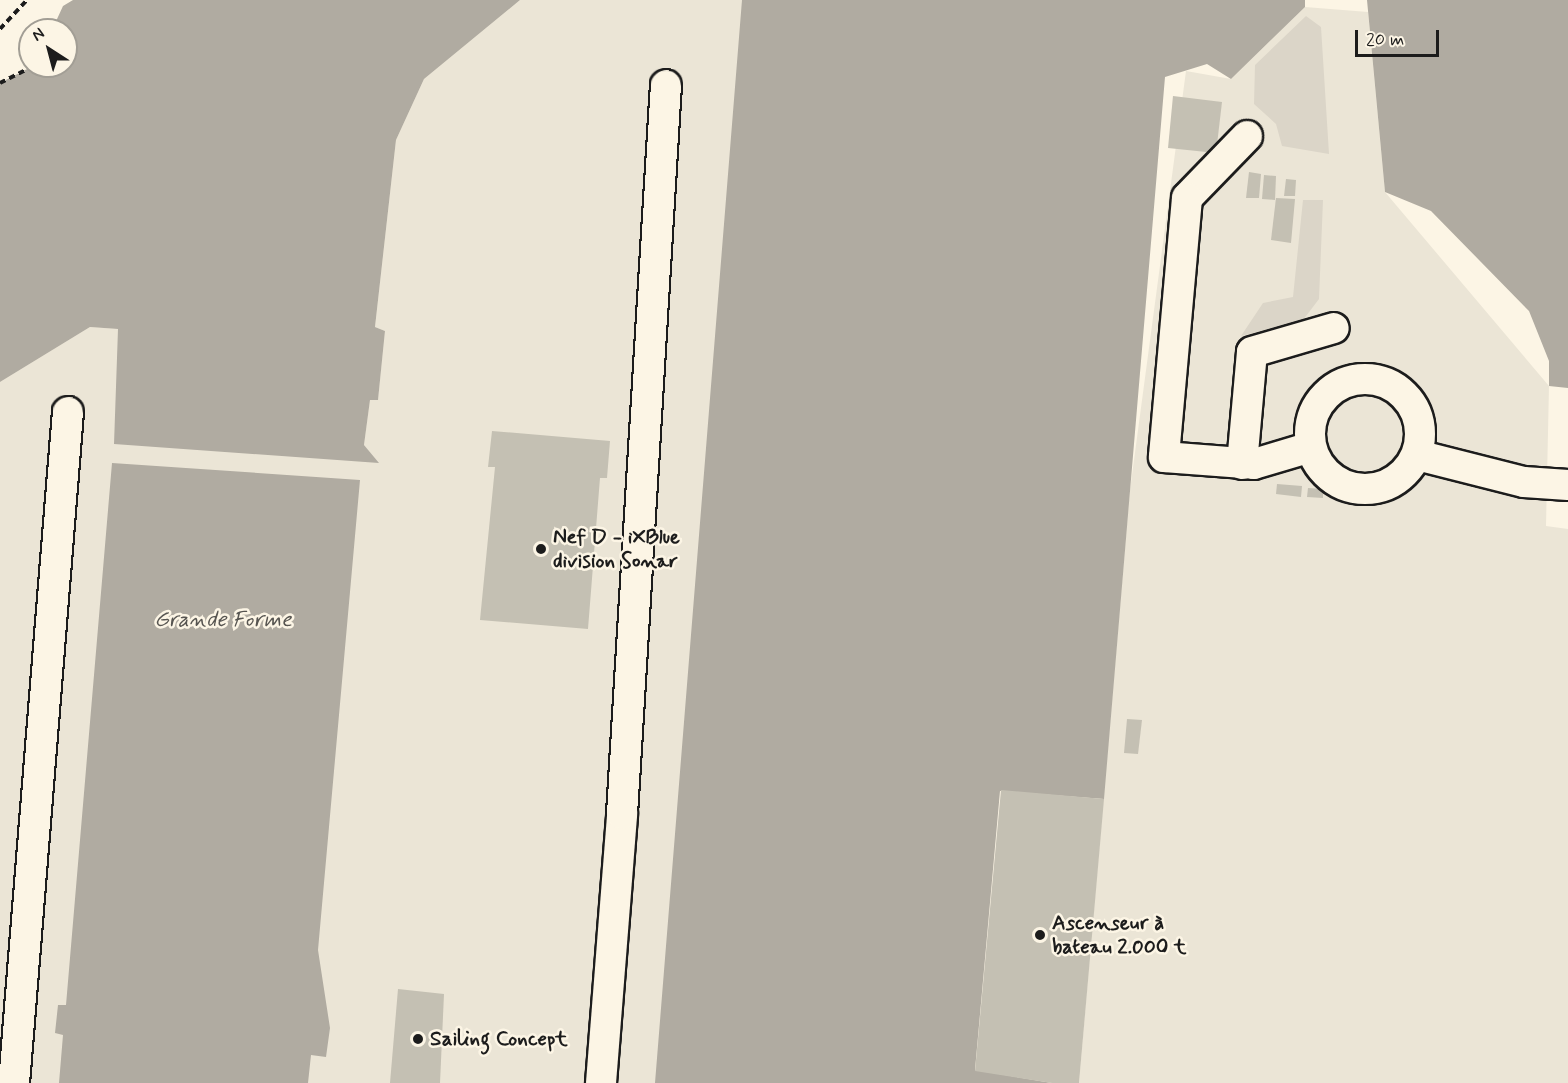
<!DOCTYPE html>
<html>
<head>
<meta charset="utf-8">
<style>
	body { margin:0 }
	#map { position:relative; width:1568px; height:1083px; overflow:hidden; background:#fcf5e5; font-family:Mynerve,sans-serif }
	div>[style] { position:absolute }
	.built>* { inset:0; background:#ebe5d6 }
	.green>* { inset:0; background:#dbd5c8 }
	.water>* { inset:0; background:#b0aba1 }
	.building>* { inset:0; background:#c4c0b3 }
	.path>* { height:4px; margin-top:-2px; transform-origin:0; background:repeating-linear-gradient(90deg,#1c1c1c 0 6px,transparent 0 10.5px) }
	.roads { filter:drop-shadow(2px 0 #1c1c1c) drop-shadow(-2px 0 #1c1c1c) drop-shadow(0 2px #1c1c1c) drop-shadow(0 -2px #1c1c1c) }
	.minor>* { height:30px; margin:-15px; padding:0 15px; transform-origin:15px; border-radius:15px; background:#fcf5e5 }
	.minor>.ring { margin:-15px; padding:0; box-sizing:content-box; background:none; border:30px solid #fcf5e5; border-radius:50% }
	.dots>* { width:16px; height:16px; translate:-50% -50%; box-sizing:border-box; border:3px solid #fcf5e5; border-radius:50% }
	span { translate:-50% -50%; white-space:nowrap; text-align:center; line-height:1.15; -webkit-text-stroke:5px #fcf5e5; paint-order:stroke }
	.poi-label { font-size:21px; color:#1c1c1c; font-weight:700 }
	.left { translate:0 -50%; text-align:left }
	.water-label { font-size:22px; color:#575551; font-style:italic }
	.north { position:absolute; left:18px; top:18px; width:60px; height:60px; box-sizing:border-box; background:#fcf5e5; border:2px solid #a29e95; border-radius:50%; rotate:324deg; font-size:16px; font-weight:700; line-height:24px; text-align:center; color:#1c1c1c }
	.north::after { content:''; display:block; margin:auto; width:21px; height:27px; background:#1c1c1c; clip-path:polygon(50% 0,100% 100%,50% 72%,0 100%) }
	.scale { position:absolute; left:1355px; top:30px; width:84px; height:27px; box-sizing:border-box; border:3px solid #1c1c1c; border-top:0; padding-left:8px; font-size:18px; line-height:21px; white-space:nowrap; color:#1c1c1c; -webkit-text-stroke:4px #fcf5e5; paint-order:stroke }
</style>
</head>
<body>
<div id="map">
	<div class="built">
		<div style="clip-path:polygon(520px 0,745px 0,685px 1083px,0 1083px,0 382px,90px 327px,118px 329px,119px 361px,378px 463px,364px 445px,370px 399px,378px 399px,385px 331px,375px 327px,396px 140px,424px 79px)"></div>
		<div style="clip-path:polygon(1305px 7px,1368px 12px,1385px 192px,1549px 386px,1546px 526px,1568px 529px,1568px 1083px,1079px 1083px,1130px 490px,1186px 71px,1231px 79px)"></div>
	</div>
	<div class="green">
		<div style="clip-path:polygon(1306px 16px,1321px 27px,1329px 154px,1282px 146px,1276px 124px,1254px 104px,1255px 65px)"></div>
		<div style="clip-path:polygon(1303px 200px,1323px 200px,1319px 299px,1303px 320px,1241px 336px,1263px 303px,1293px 297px)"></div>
	</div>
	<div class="water">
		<div style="clip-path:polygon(73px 0,520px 0,424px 79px,396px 140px,375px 327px,385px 331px,378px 400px,370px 400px,364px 445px,379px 463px,114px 444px,118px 329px,90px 327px,0 382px,0 83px,33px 66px,66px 66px,66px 30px,52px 30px,63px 6px)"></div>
		<div style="clip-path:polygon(742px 0,1305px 0,1305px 7px,1231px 79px,1207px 64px,1165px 77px,1104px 799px,1000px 791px,975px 1070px,1052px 1083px,655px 1083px)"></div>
		<div style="clip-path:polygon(1367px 0,1568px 0,1568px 388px,1549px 386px,1549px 361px,1529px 311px,1431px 211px,1385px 192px)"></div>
		<div style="clip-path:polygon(112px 463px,360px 480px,318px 950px,330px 1028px,326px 1057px,311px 1055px,308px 1083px,59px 1083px,63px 1035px,55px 1033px,58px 1005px,66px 1005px)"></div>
	</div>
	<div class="building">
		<div style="clip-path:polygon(1173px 96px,1222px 102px,1216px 153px,1168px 148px)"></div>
		<div style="clip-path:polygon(1249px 172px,1261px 174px,1259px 198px,1246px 198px)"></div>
		<div style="clip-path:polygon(1264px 175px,1276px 176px,1275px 200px,1262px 199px)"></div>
		<div style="clip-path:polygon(1286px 179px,1296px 180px,1295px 196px,1284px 196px)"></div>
		<div style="clip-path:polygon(1276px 198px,1295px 199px,1291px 243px,1271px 240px)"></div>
		<div style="clip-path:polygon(492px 431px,610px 441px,607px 478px,600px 478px,588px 629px,480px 620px,495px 467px,488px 467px)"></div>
		<div style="clip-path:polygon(1277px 484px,1302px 486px,1301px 497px,1276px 494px)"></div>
		<div style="clip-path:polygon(1308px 488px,1323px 489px,1323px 498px,1307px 497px)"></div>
		<div style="clip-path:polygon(1127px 719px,1142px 720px,1138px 754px,1124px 753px)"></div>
		<div style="clip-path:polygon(1001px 790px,1104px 799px,1079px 1083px,1052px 1083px,975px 1071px)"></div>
		<div style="clip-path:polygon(398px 989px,444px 994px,440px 1083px,390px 1083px)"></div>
	</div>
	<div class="path">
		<div style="left:0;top:29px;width:40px;rotate:-47deg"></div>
		<div style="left:0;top:83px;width:37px;rotate:-27deg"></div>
	</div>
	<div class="roads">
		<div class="minor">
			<div style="left:1247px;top:136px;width:86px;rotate:134.1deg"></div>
			<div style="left:1187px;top:198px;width:260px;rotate:95.1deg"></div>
			<div style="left:1164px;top:457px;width:90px;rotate:4.4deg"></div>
			<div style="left:1254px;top:464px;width:59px;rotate:-16.6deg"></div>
			<div class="ring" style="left:1310px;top:379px;width:80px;height:80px"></div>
			<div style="left:1417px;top:455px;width:110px;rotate:14.2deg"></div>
			<div style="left:1524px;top:482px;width:44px;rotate:3.9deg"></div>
			<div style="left:1242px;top:464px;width:112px;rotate:-84.9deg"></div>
			<div style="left:1252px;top:352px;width:85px;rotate:-16.3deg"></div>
			<div style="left:14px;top:1083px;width:673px;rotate:-85.4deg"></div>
			<div style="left:601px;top:1083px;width:270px;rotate:-85.5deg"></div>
			<div style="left:622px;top:814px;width:730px;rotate:-86.55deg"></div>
		</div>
	</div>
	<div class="dots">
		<div style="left:541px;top:549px;background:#1c1c1c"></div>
		<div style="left:1040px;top:935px;background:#1c1c1c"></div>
		<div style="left:418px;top:1039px;background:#1c1c1c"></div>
	</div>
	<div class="poi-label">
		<span class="left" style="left:553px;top:549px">Nef D - iXBlue<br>division Sonar</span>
		<span class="left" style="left:1052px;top:935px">Ascenseur à<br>bateau 2.000 t</span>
		<span class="left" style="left:430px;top:1039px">Sailing Concept</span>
	</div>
	<div class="water-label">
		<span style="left:223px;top:621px">Grande Forme</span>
	</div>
	<div class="north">N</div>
	<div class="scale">20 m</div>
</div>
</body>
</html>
